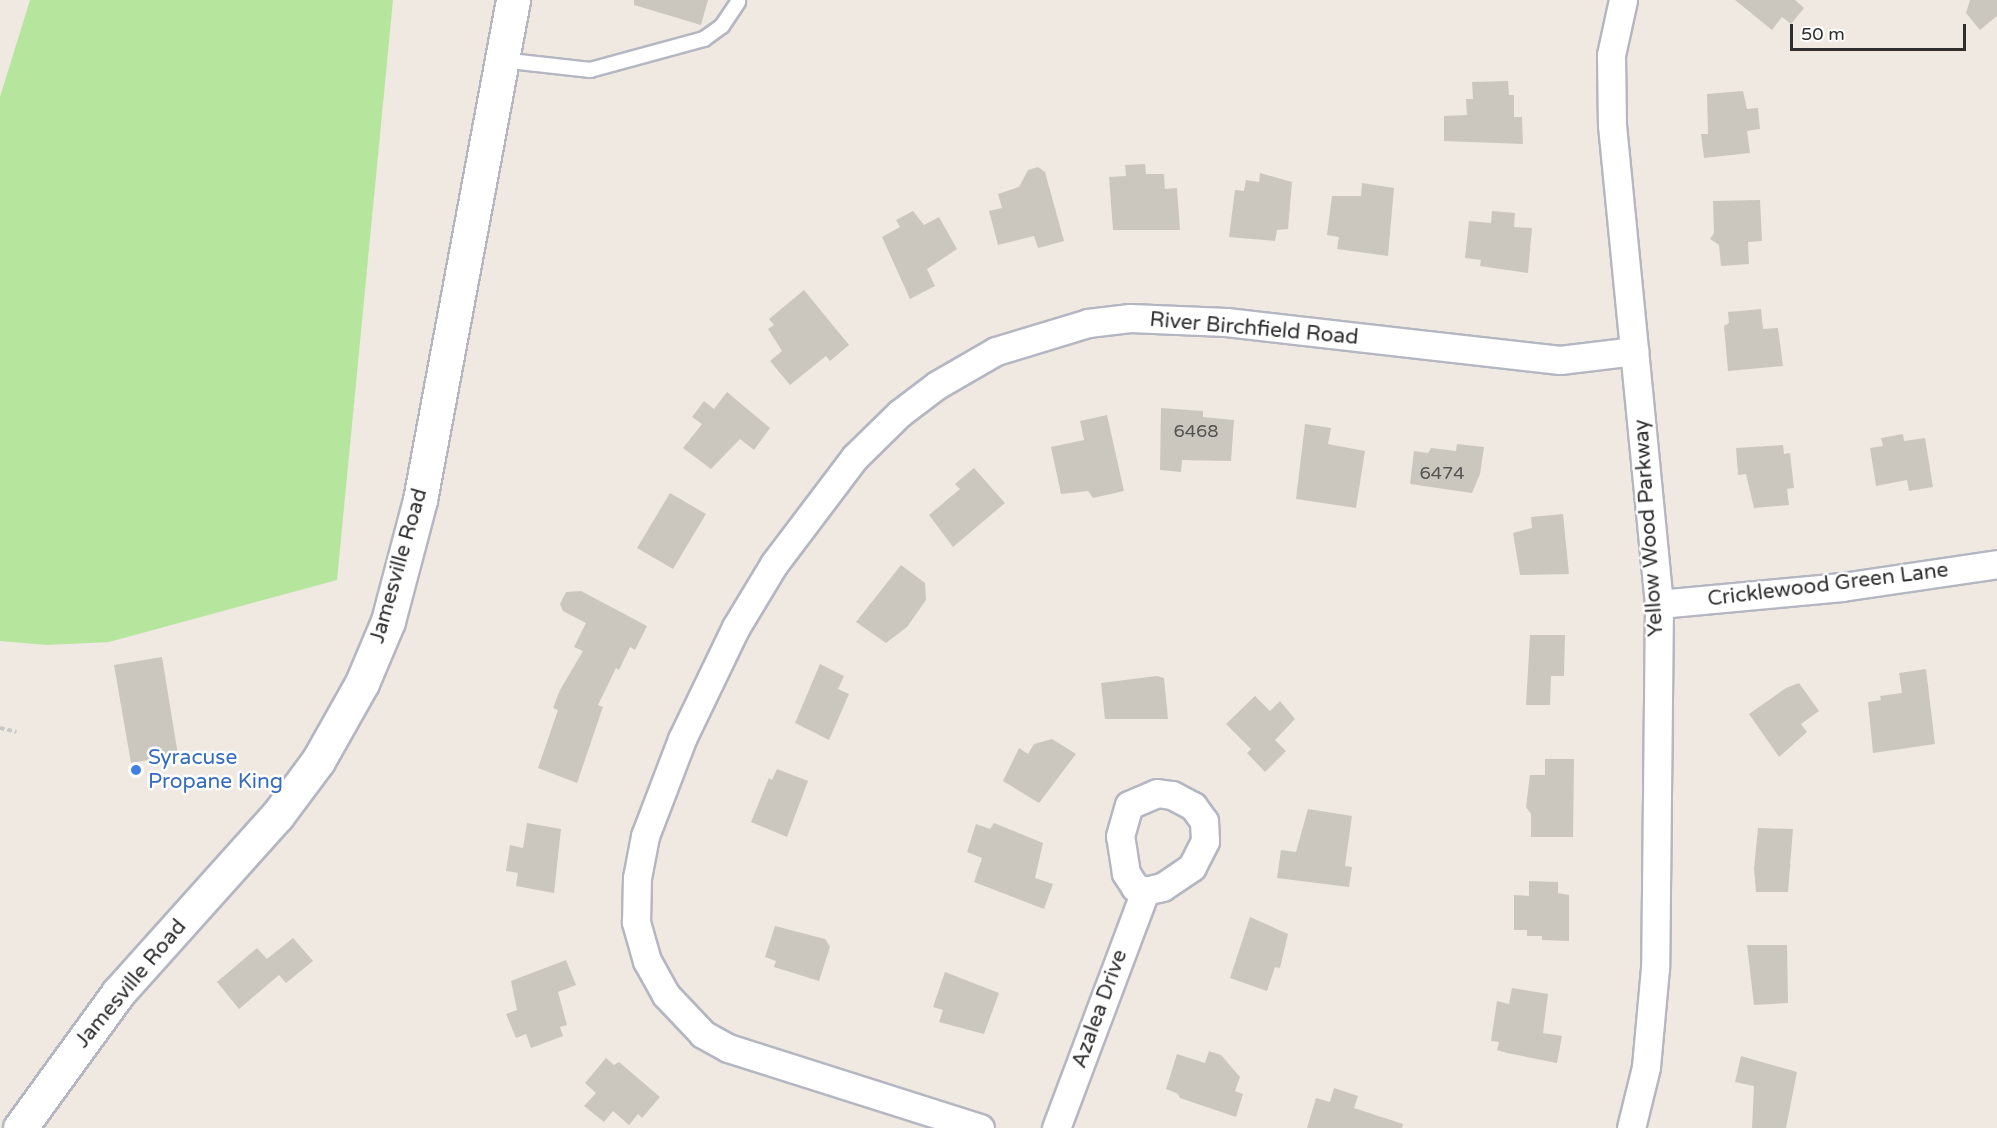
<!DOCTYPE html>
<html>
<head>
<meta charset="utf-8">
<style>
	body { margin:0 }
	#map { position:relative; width:1997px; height:1128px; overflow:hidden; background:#efe9e1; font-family:"Varela Round",sans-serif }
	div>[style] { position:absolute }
	.green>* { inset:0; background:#b6e59e }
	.building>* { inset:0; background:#cbc7bf }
	.path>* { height:4px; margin-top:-2px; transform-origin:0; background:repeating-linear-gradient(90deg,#c9c9c9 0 4.5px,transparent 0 7.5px) }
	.roads { filter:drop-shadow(2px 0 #b4b7c1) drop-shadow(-2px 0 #b4b7c1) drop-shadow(0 2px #b4b7c1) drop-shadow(0 -2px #b4b7c1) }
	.lane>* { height:14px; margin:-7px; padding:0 7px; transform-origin:7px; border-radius:7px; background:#fff }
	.street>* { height:27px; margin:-13.5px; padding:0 13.5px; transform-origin:13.5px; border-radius:13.5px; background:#fff }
	.secondary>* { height:33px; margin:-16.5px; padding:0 16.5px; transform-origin:16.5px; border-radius:16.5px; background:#fff }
	.dots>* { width:16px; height:16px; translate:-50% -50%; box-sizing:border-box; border:3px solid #fff; border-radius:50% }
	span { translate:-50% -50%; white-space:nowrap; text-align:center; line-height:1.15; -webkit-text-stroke:5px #fff; paint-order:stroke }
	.number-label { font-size:18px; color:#555452 }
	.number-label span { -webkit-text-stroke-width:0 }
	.street-label { font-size:21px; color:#2e2e2e }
	.shop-label { font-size:21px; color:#366cbe }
	.left { translate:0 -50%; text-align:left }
	.scale { position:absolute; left:1790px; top:24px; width:176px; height:27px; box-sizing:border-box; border:3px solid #2e2e2e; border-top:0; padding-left:8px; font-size:18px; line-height:21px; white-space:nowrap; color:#2e2e2e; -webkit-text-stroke:4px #fff; paint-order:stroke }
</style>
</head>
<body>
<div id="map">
	<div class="green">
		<div style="clip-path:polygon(30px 0,393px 0,337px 580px,109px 642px,47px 645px,0 641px,0 97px)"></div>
	</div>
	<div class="building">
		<div style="clip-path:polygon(634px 0,708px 0,701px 25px,634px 5px)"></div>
		<div style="clip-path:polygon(1735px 0,1795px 0,1804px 8px,1791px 24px,1782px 17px,1772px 30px)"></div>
		<div style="clip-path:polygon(1970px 0,1997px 0,1997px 16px,1980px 30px,1966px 13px)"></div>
		<div style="clip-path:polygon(1508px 81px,1509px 95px,1514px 95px,1514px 117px,1522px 117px,1523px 144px,1444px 141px,1444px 116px,1467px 115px,1466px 99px,1473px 99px,1472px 82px)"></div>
		<div style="clip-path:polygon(1743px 91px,1747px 109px,1758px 108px,1760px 129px,1747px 131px,1750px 153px,1704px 158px,1701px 134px,1708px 134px,1707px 94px)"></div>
		<div style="clip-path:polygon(1145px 164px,1146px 174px,1164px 174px,1165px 189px,1177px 188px,1180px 230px,1113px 230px,1109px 177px,1126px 176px,1125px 165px)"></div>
		<div style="clip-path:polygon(1038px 167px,1045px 172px,1064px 241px,1038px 248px,1034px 236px,998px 245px,989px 211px,1002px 208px,998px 194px,1019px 187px,1028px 170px)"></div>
		<div style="clip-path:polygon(1260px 173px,1292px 182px,1288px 229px,1277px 230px,1275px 241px,1229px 237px,1235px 190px,1244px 191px,1246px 180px,1259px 182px)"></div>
		<div style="clip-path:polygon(1362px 183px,1394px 188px,1388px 256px,1337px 249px,1339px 237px,1327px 235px,1332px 196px,1361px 196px)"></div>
		<div style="clip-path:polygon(1760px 200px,1762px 241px,1748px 242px,1749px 264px,1721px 266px,1719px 245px,1710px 239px,1714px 233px,1713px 201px)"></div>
		<div style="clip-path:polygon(913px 211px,924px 225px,939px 217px,957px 249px,927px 269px,935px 286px,910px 299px,882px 237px,900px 227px,896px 220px)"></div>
		<div style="clip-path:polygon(1492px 211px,1515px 213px,1514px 227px,1532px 228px,1528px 273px,1480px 266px,1481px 260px,1465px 258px,1469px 221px,1491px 223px)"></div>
		<div style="clip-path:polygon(804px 290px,849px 345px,830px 361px,826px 356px,790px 385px,770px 361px,782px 351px,768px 329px,774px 325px,769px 319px)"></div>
		<div style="clip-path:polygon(1761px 309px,1763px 329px,1778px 328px,1783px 366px,1728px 371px,1724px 326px,1729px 323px,1728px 312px)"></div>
		<div style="clip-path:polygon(727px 392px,770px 428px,754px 450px,740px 439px,711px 469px,683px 448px,702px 424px,692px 417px,704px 401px,714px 409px)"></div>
		<div style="clip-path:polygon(1161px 408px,1203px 411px,1203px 417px,1234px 420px,1231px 461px,1182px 460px,1181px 472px,1160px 470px)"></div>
		<div style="clip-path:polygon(1107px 415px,1124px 491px,1093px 498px,1088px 491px,1061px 494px,1051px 447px,1084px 440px,1080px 421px)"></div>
		<div style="clip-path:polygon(1305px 424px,1331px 428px,1328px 444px,1365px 451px,1356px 508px,1296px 499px)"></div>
		<div style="clip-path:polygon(1903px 434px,1904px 441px,1925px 438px,1933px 487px,1909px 491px,1907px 480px,1876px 486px,1870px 448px,1883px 446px,1881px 438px)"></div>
		<div style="clip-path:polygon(1457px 444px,1484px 447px,1480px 474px,1472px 493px,1410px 484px,1414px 451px,1428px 453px,1431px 448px,1456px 451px)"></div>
		<div style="clip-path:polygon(1783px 445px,1784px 454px,1790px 453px,1794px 488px,1787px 489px,1789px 505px,1754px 508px,1746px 474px,1738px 475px,1736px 448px)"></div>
		<div style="clip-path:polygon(974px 468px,1005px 503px,953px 547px,929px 515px,960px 489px,955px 484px)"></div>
		<div style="clip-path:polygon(670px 493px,706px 514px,673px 569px,637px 548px)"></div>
		<div style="clip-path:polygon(1563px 514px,1569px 574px,1520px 575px,1513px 533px,1532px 528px,1531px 517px)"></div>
		<div style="clip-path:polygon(901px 565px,925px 583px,926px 600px,907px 627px,886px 643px,856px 622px)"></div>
		<div style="clip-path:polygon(581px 591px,647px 626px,635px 650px,630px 647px,619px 670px,616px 668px,598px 705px,603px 707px,577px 783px,538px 768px,558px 710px,553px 708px,560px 690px,583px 651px,574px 647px,586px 623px,563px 611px,560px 604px,566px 592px)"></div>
		<div style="clip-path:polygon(1530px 635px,1565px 635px,1564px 676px,1551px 676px,1550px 705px,1526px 705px)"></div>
		<div style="clip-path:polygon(162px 657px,178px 755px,131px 763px,114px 665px)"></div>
		<div style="clip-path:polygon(820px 664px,844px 676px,838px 689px,849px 694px,829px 740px,795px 723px)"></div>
		<div style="clip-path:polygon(1926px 669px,1935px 744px,1873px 753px,1868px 702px,1881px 700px,1880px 696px,1902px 693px,1899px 673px)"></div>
		<div style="clip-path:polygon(1157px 676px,1164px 678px,1168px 719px,1105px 719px,1101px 683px)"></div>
		<div style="clip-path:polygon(1799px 683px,1819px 711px,1801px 724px,1807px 732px,1779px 757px,1749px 714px,1786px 688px)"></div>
		<div style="clip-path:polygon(1255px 696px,1270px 711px,1280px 701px,1295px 719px,1275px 740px,1286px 751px,1265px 772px,1247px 753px,1251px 749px,1226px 724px)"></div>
		<div style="clip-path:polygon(1052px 739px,1076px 754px,1039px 803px,1003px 781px,1019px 748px,1028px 754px,1034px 744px)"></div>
		<div style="clip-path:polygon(1545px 759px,1574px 759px,1573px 837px,1531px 837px,1531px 814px,1526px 807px,1530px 775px,1545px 775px)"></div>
		<div style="clip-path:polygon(777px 769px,808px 781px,787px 837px,751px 822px,769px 778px,772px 780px)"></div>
		<div style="clip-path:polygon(1308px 809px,1352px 816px,1345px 866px,1352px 867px,1349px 887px,1277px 878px,1281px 850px,1296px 852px)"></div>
		<div style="clip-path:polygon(527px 823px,561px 829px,554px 893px,516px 886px,518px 873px,506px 871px,510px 845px,523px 848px)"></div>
		<div style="clip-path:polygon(994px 823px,1043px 843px,1035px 878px,1053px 884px,1044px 909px,974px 882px,982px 858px,967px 852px,976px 824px,990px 829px)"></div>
		<div style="clip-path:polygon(1758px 828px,1793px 829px,1788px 892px,1756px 892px,1754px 869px)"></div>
		<div style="clip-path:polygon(1529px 881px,1558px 882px,1558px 893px,1569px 895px,1569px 941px,1542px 940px,1542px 936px,1527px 936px,1527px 930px,1514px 930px,1514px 895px,1529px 896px)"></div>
		<div style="clip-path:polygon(1250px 917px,1288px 934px,1280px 968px,1275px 967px,1267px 991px,1230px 978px)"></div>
		<div style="clip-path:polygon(775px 926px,825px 939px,830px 947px,819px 981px,774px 967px,776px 961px,765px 957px)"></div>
		<div style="clip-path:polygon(293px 938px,313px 961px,286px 983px,279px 975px,239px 1009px,217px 982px,257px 948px,267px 959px)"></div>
		<div style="clip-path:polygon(1747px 945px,1787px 945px,1788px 1003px,1754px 1005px)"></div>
		<div style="clip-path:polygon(566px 960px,576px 985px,558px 992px,567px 1025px,560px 1027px,563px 1036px,531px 1048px,526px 1034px,516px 1038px,506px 1014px,517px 1010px,511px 981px)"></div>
		<div style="clip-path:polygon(945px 972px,999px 993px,984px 1034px,939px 1022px,943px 1010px,933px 1007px)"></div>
		<div style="clip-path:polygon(1512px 988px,1548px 994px,1543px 1033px,1562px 1036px,1557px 1063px,1507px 1053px,1497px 1050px,1499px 1042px,1491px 1041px,1497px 1001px,1509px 1004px)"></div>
		<div style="clip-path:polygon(1209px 1051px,1221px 1055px,1240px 1077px,1235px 1091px,1243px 1094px,1236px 1117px,1180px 1098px,1178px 1094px,1166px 1089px,1177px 1054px,1205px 1063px)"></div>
		<div style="clip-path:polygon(1741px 1056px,1797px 1072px,1786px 1128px,1752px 1128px,1754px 1086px,1735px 1082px)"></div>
		<div style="clip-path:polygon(606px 1058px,614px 1065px,619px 1062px,660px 1097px,642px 1118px,638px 1114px,629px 1125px,613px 1111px,604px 1122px,584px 1106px,596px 1093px,585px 1083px)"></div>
		<div style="clip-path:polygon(1334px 1088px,1358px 1096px,1354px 1108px,1403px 1124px,1402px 1128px,1307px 1128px,1316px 1098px,1330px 1102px)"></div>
	</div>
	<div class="path">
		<div style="left:0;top:728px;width:17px;rotate:13deg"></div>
	</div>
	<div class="roads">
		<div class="lane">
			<div style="left:501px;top:60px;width:90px;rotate:6.4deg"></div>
			<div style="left:590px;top:70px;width:118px;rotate:-15.2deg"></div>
			<div style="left:704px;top:39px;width:22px;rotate:-36deg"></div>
			<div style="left:722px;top:26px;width:29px;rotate:-56deg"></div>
		</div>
		<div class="street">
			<div style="left:1623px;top:0;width:56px;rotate:102.3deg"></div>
			<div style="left:1611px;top:55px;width:70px;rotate:89.2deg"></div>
			<div style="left:1612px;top:125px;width:481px;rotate:84.4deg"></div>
			<div style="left:1659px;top:604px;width:364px;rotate:90.6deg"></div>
			<div style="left:1655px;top:968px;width:99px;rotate:95.2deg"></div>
			<div style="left:1646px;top:1067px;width:63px;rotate:103.8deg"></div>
			<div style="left:1659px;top:604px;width:184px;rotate:-5.3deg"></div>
			<div style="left:1842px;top:587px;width:157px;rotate:-8.4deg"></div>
			<div style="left:1157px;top:793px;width:15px;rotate:8deg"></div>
			<div style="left:1172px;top:795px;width:24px;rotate:28deg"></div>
			<div style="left:1193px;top:806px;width:19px;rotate:54deg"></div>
			<div style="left:1204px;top:821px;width:20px;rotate:87deg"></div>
			<div style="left:1205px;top:841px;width:29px;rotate:117deg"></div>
			<div style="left:1192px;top:867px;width:36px;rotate:146deg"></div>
			<div style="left:1162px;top:887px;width:17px;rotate:167deg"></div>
			<div style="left:1145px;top:891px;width:11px;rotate:-158deg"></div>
			<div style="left:1135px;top:887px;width:17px;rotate:-123deg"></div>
			<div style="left:1126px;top:873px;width:37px;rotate:-99deg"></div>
			<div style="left:1120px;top:836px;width:32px;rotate:-74deg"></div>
			<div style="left:1129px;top:805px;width:30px;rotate:-23deg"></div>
			<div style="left:980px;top:1128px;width:264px;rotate:-162.4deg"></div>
			<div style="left:728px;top:1048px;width:29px;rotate:-151deg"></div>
			<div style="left:703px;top:1034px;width:54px;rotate:-133.5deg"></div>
			<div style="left:666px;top:995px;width:39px;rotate:-119deg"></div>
			<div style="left:647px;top:961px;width:41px;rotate:-105.8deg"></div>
			<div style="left:636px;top:922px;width:44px;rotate:-88.7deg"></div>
			<div style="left:637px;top:878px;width:43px;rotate:-79.2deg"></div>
			<div style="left:645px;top:836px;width:104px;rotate:-69.1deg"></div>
			<div style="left:682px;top:739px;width:124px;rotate:-64.3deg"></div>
			<div style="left:736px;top:627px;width:74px;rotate:-58.9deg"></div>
			<div style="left:774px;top:564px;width:134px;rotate:-52.9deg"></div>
			<div style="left:855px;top:457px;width:63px;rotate:-44.4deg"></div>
			<div style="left:900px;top:413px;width:46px;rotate:-37.1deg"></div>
			<div style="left:937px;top:385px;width:68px;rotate:-30deg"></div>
			<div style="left:996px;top:351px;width:96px;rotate:-16.9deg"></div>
			<div style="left:1088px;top:323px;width:42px;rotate:-6.8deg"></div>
			<div style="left:1130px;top:318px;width:96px;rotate:2.4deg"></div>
			<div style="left:1226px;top:322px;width:336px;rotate:6.5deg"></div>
			<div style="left:1560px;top:360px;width:75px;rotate:-6.9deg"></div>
			<div style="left:1056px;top:1128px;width:253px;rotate:-69.4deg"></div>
		</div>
		<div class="secondary">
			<div style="left:20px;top:1128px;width:167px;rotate:-54deg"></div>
			<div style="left:118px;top:993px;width:238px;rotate:-48.1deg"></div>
			<div style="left:277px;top:816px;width:69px;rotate:-53.3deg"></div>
			<div style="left:318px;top:761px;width:90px;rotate:-60.6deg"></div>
			<div style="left:362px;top:683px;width:67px;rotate:-67.2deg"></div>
			<div style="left:388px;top:621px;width:125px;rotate:-75.2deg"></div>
			<div style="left:420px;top:500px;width:509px;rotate:-79.46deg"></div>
		</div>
	</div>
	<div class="dots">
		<div style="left:136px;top:770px;background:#3f7fe0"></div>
	</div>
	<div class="number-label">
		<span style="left:1196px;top:431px">6468</span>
		<span style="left:1442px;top:473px">6474</span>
	</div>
	<div class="street-label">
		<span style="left:1254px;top:329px;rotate:5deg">River Birchfield Road</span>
		<span style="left:1649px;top:528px;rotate:-94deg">Yellow Wood Parkway</span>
		<span style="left:399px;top:566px;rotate:-74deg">Jamesville Road</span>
		<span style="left:1828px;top:585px;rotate:-7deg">Cricklewood Green Lane</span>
		<span style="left:131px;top:984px;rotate:-50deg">Jamesville Road</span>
		<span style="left:1100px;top:1009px;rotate:-70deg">Azalea Drive</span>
	</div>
	<div class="shop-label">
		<span class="left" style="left:148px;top:770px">Syracuse<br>Propane King</span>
	</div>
	<div class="scale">50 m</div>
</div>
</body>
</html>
